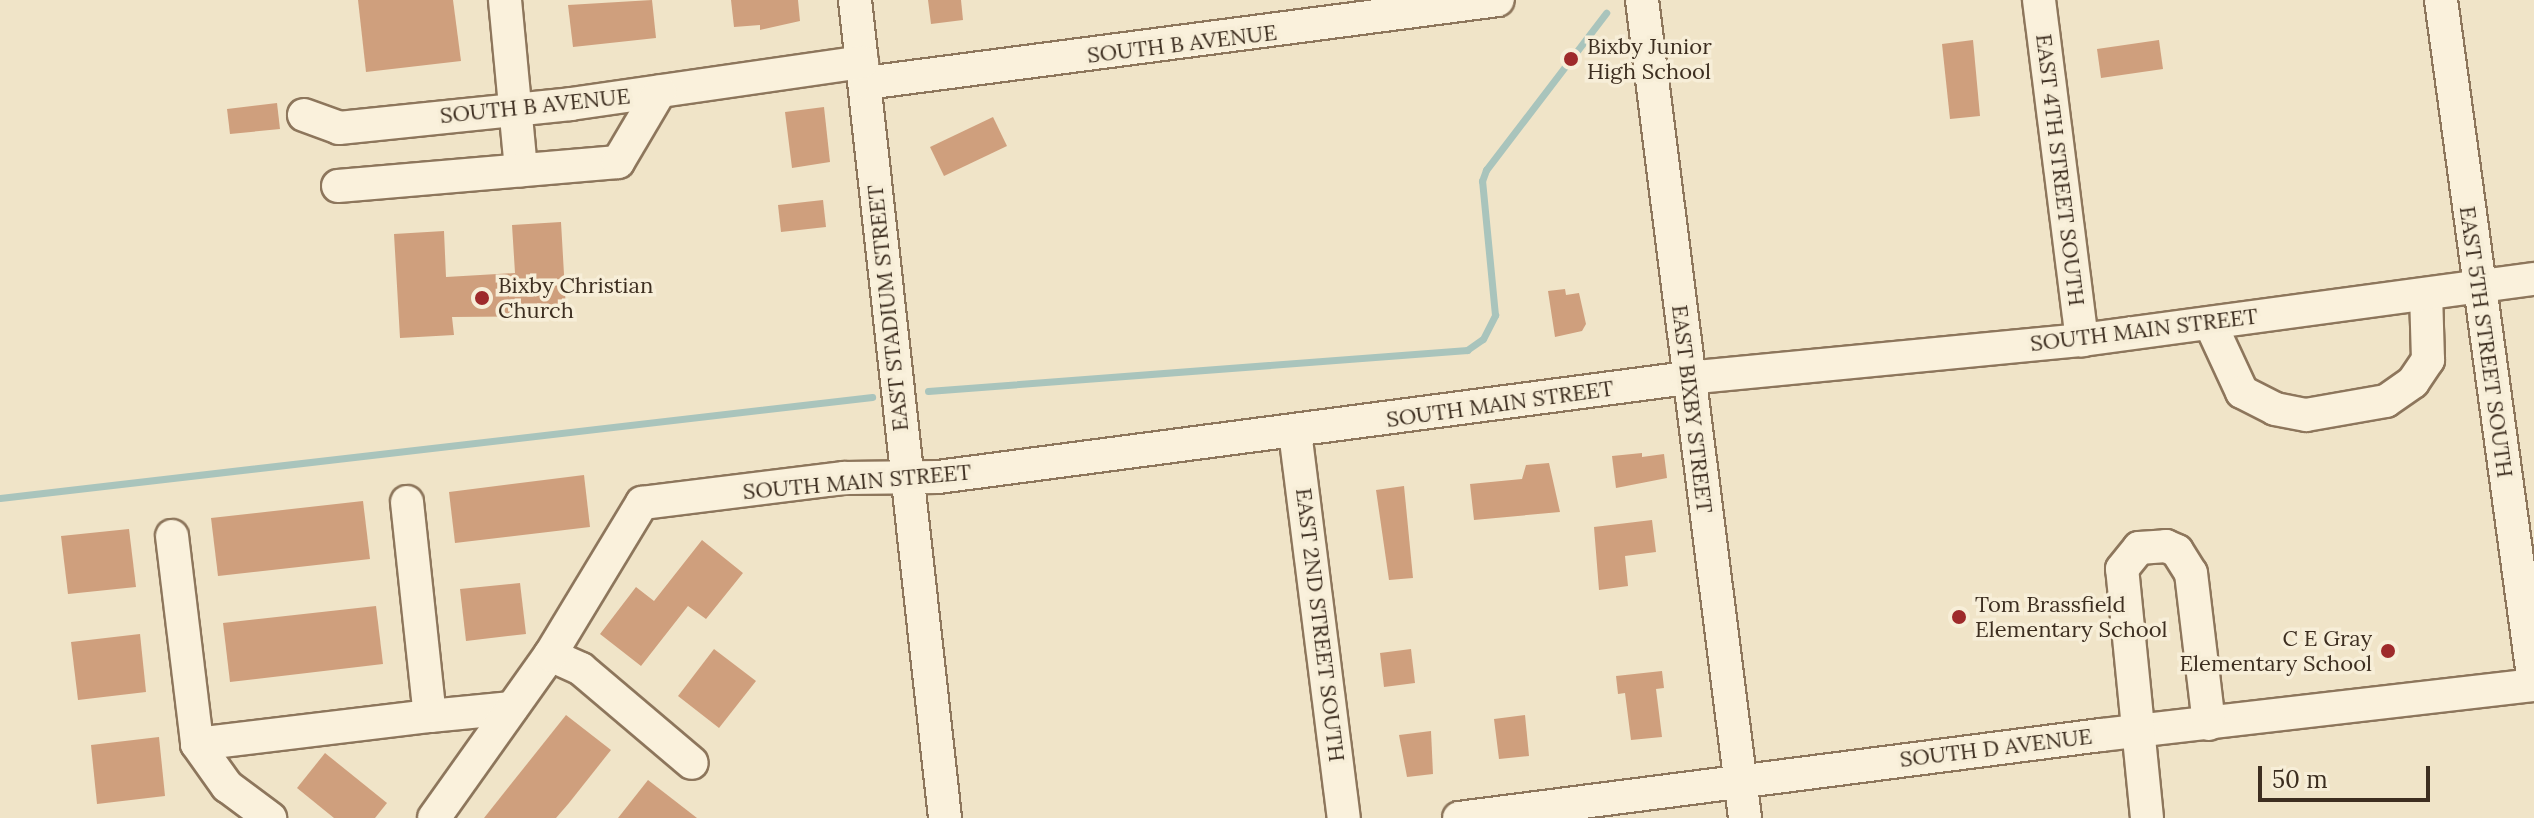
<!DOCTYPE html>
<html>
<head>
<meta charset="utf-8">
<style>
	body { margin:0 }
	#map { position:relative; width:2534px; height:818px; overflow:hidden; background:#f0e4c8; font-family:Lora,serif }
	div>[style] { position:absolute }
	.stream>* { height:7px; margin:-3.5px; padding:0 3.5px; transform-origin:3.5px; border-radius:3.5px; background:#a9c4bc }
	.building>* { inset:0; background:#cf9f7d }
	.roads { filter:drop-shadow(2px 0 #8d765c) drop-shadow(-2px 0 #8d765c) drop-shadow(0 2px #8d765c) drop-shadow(0 -2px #8d765c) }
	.minor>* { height:32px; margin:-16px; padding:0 16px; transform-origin:16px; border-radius:16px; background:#faf1dc }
	.dots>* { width:22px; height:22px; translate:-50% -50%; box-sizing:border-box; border:4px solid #f7eed8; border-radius:50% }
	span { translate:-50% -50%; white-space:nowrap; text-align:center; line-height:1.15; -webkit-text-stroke:7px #f7eed8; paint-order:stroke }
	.street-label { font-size:22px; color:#3d2e20 }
	.poi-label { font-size:22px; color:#3d2e20 }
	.left { translate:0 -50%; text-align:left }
	.right { translate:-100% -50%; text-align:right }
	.scale { position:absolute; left:2258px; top:766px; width:172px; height:36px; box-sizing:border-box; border:4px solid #3d2e20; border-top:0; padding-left:10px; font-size:24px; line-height:28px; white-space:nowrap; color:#3d2e20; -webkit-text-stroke:6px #f7eed8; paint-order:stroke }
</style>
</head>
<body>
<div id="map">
	<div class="stream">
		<div style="left:928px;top:391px;width:541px;rotate:-4.35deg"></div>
		<div style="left:1467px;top:350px;width:19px;rotate:-35deg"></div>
		<div style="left:1483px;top:339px;width:27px;rotate:-63deg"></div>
		<div style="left:1495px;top:315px;width:135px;rotate:-95.5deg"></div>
		<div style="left:1482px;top:181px;width:12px;rotate:-70deg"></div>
		<div style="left:1486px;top:170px;width:198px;rotate:-52.6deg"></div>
		<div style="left:0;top:498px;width:878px;rotate:-6.61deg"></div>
	</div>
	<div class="building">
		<div style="clip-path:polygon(358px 0,453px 0,461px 61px,366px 72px)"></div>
		<div style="clip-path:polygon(652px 0,656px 38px,573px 47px,568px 5px)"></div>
		<div style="clip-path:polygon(731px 0,798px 0,800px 21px,760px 30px,760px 25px,734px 27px)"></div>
		<div style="clip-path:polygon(928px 0,961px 0,963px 20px,931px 24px)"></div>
		<div style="clip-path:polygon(1973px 40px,1980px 116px,1950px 119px,1942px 44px)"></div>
		<div style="clip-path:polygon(2159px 40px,2163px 69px,2101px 78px,2097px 49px)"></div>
		<div style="clip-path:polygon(277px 103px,280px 129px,230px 134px,227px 109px)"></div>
		<div style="clip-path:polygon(824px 107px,830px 162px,792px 168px,785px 112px)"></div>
		<div style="clip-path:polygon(993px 117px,1007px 146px,944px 176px,930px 147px)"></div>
		<div style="clip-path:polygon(823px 200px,826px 227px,781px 232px,778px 205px)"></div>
		<div style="clip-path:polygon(561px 222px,566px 309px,552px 310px,552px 316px,452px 317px,454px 335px,400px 338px,394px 234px,444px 231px,446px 277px,515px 273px,512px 225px)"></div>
		<div style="clip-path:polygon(1565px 289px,1566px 295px,1579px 293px,1586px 324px,1582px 331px,1555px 337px,1548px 291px)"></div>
		<div style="clip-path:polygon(1642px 453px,1642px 457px,1664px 454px,1667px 478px,1616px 488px,1612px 456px)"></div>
		<div style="clip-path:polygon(1549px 463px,1560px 512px,1474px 520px,1470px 484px,1522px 479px,1526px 465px)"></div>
		<div style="clip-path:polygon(584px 475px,590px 527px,455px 543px,449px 492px)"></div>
		<div style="clip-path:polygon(1404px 486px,1413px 578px,1389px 580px,1376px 490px)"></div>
		<div style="clip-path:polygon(363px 501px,370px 559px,218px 576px,211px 518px)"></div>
		<div style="clip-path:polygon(1652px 520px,1656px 552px,1625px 556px,1628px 586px,1599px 590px,1594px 527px)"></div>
		<div style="clip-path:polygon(129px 529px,136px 587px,68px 594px,61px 536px)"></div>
		<div style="clip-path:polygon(702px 540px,743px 573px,706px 619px,688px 606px,641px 666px,600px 634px,636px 587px,654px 601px)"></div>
		<div style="clip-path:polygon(520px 583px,526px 634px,466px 641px,460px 589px)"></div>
		<div style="clip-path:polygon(376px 606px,383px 664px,230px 682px,223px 623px)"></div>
		<div style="clip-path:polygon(140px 634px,146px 692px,78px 700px,71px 642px)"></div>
		<div style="clip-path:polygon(714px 649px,756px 681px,719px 728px,678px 696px)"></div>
		<div style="clip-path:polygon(1411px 649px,1415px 683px,1384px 687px,1380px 653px)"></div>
		<div style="clip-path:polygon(1662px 671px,1664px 688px,1656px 689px,1662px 737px,1631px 740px,1625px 693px,1618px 694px,1616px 676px)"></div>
		<div style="clip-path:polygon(566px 715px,611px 750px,569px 803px,556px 818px,484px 818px)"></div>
		<div style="clip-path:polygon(1525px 715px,1529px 756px,1499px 759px,1494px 719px)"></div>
		<div style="clip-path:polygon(1431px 731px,1433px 774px,1407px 777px,1399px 735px)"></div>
		<div style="clip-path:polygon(159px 737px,165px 796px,97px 804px,91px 745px)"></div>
		<div style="clip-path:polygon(325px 753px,387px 803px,375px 818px,334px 818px,297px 788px)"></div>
		<div style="clip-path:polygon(648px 780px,697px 818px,618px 818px)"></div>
	</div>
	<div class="roads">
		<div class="minor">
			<div style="left:505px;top:0;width:171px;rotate:84.6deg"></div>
			<div style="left:855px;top:0;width:823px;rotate:83.72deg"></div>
			<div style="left:1642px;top:0;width:824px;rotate:82.82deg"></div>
			<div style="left:2039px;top:0;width:343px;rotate:82.8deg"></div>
			<div style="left:2441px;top:0;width:689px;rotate:82.25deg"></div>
			<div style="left:866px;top:83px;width:637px;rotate:-7.48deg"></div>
			<div style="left:304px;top:115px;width:37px;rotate:20deg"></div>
			<div style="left:339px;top:128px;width:233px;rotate:-5.9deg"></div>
			<div style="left:571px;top:104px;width:294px;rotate:-8.2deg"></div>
			<div style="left:338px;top:186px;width:281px;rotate:-4.9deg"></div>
			<div style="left:618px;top:162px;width:82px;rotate:-59.4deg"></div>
			<div style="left:2210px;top:323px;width:76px;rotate:65.1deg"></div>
			<div style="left:2242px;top:392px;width:37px;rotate:27deg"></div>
			<div style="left:2275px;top:409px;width:32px;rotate:11deg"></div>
			<div style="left:2306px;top:415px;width:81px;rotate:-9.9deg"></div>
			<div style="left:2386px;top:401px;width:33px;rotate:-35deg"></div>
			<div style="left:2413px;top:382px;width:27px;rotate:-56deg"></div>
			<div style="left:2428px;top:360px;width:66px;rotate:-91.7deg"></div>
			<div style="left:1295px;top:432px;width:389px;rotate:82.8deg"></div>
			<div style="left:407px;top:502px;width:215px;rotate:83.9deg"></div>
			<div style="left:430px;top:716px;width:82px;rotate:-5.6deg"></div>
			<div style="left:172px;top:536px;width:209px;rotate:83.1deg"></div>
			<div style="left:197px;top:744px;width:235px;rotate:-6.9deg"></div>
			<div style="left:550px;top:655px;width:34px;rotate:24deg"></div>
			<div style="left:581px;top:669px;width:145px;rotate:40.3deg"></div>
			<div style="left:197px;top:744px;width:52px;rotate:54.5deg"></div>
			<div style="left:227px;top:786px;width:54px;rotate:36.7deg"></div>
			<div style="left:434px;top:818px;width:200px;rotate:-54.6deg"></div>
			<div style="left:550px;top:655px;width:178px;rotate:-58.8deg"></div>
			<div style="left:642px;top:503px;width:204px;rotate:-7.1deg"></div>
			<div style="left:844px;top:478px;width:94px;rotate:-0.6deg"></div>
			<div style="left:938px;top:477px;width:756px;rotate:-7.53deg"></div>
			<div style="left:1687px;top:378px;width:397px;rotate:-5.5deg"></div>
			<div style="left:2082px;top:340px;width:456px;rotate:-7.7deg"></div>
			<div style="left:1459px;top:818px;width:647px;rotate:-7.37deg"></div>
			<div style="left:2101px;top:735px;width:436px;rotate:-6.6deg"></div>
			<div style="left:2147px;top:818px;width:250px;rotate:-95.7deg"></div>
			<div style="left:2122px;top:569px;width:27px;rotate:-51deg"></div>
			<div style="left:2139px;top:548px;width:27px;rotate:-4deg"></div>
			<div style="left:2166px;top:546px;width:12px;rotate:24deg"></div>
			<div style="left:2177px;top:551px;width:26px;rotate:58deg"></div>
			<div style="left:2191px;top:573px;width:152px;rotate:83.2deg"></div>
		</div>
	</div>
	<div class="dots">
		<div style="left:1571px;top:59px;background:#9e2a2b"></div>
		<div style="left:482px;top:298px;background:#9e2a2b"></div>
		<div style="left:1959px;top:617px;background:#9e2a2b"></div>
		<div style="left:2388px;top:651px;background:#9e2a2b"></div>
	</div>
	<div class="street-label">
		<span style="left:1182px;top:44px;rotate:-7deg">SOUTH B AVENUE</span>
		<span style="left:535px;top:106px;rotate:-6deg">SOUTH B AVENUE</span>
		<span style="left:2060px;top:170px;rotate:83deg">EAST 4TH STREET SOUTH</span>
		<span style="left:888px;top:308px;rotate:-96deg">EAST STADIUM STREET</span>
		<span style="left:2144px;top:330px;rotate:-7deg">SOUTH MAIN STREET</span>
		<span style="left:2486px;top:342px;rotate:82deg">EAST 5TH STREET SOUTH</span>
		<span style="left:1500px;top:404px;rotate:-8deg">SOUTH MAIN STREET</span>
		<span style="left:1692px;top:409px;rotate:83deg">EAST BIXBY STREET</span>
		<span style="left:857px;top:482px;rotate:-5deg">SOUTH MAIN STREET</span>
		<span style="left:1320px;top:625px;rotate:83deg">EAST 2ND STREET SOUTH</span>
		<span style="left:1996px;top:748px;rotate:-7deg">SOUTH D AVENUE</span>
	</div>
	<div class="poi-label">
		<span class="left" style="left:1587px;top:59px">Bixby Junior<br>High School</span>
		<span class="left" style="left:498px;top:298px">Bixby Christian<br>Church</span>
		<span class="left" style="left:1975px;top:617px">Tom Brassfield<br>Elementary School</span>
		<span class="right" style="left:2372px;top:651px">C E Gray<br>Elementary School</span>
	</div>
	<div class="scale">50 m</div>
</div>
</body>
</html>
